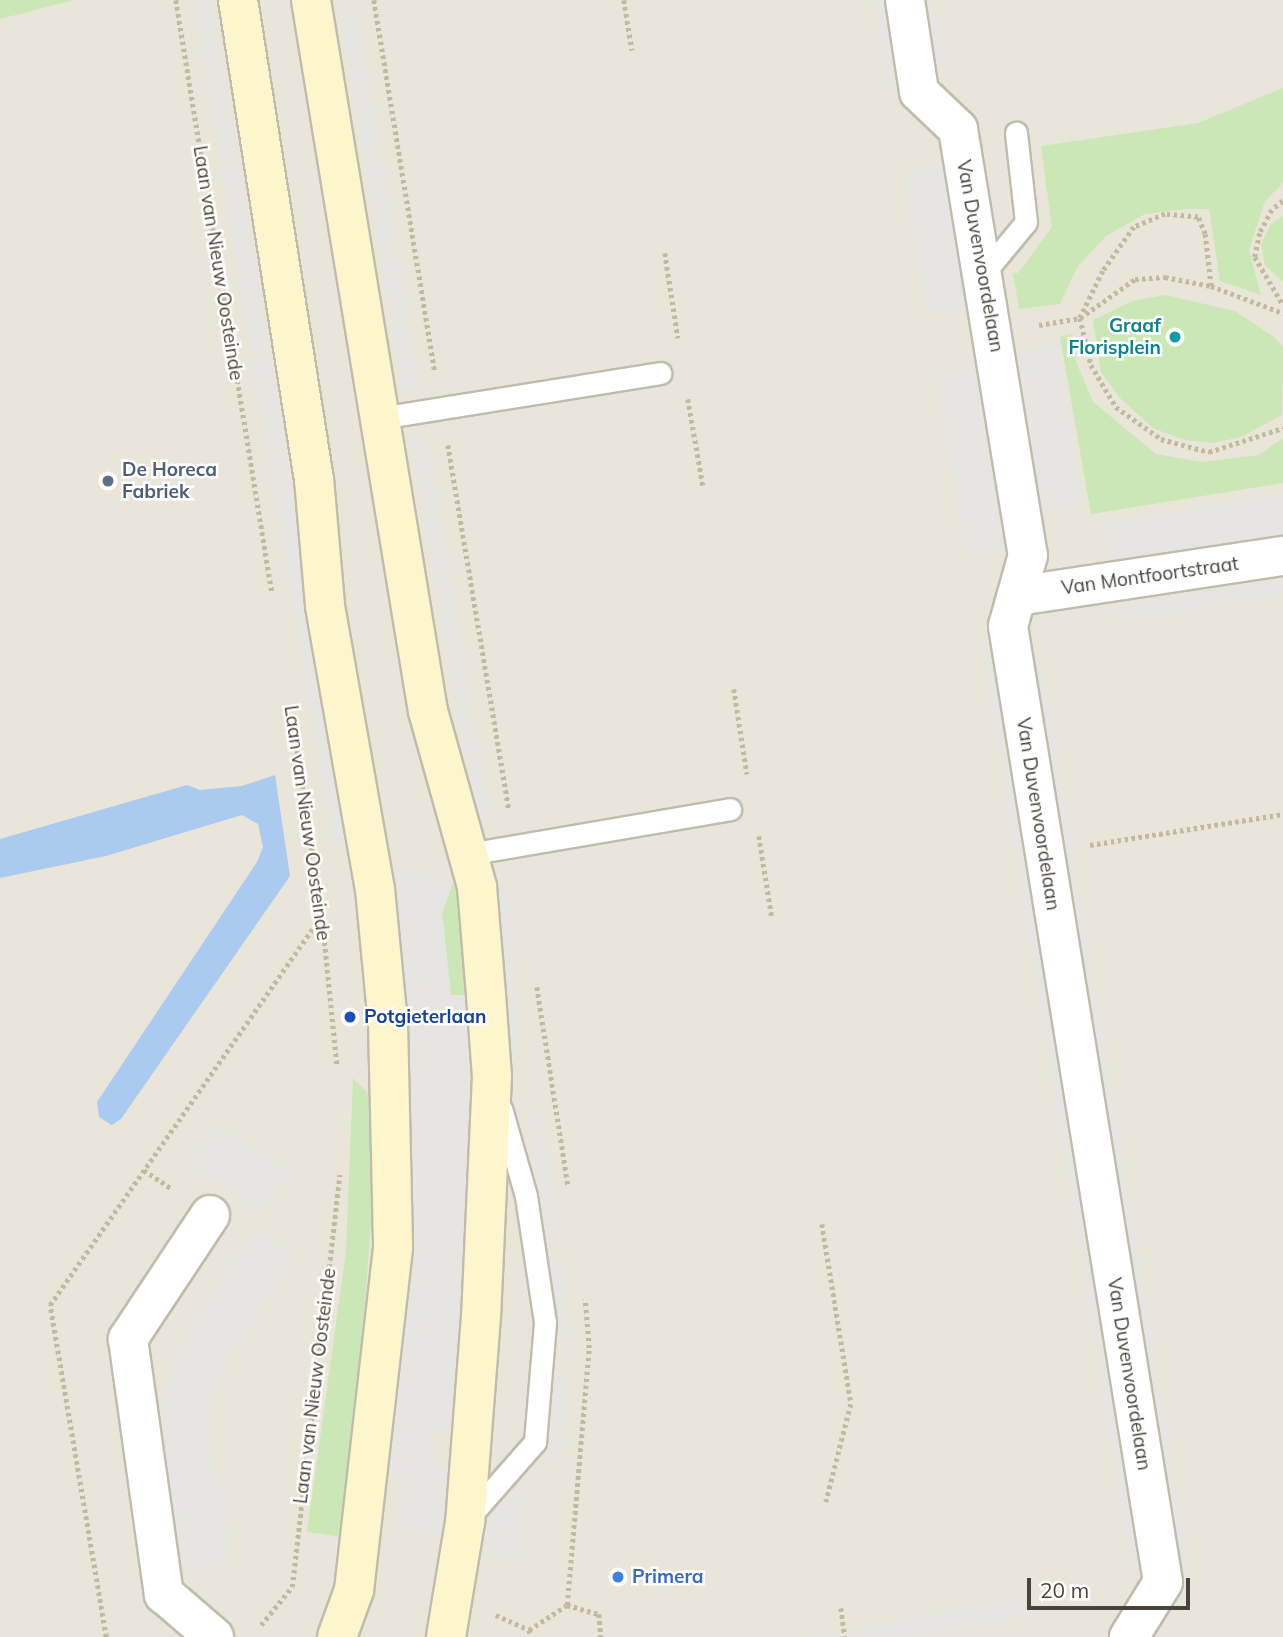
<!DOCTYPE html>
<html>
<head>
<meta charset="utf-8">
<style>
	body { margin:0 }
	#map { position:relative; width:1283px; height:1637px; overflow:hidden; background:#f5f3eb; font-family:Mulish,sans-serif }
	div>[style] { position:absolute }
	.residential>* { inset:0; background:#e9e5d9 }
	.green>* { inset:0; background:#cbe7b5 }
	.parking>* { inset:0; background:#e7e5e2 }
	.water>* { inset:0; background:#aacbef }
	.path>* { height:4.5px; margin-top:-2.25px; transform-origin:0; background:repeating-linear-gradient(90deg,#c2b99f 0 3.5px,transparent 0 7px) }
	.roads { filter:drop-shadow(2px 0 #c0bcad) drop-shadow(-2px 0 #c0bcad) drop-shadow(0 2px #c0bcad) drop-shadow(0 -2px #c0bcad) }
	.service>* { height:21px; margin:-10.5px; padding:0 10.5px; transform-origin:10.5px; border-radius:10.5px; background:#fff }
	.minor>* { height:38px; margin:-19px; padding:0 19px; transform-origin:19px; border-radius:19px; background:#fff }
	.secondary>* { height:38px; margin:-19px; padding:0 19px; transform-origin:19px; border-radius:19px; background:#fdf6cc }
	.dots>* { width:19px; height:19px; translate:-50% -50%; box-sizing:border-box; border:4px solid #fff; border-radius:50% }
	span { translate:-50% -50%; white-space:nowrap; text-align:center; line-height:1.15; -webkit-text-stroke:5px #fff; paint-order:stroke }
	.street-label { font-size:19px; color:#494439 }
	.culture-label { font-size:19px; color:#0d838f; font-weight:700 }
	.right { translate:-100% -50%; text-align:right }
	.service-label { font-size:19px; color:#4e5e75; font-weight:700 }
	.left { translate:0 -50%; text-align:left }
	.transit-label { font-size:19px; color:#164399; font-weight:700 }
	.shop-label { font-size:19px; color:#366cbe; font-weight:700 }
	.scale { position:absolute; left:1027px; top:1578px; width:163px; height:32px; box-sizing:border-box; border:4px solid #494439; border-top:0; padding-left:9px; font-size:21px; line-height:24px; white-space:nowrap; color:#494439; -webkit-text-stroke:5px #fff; paint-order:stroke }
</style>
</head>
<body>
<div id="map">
	<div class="residential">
		<div style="clip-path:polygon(0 0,1283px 0,1283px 1637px,0 1637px)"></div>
	</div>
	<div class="green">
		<div style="clip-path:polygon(0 0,74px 0,0 19px)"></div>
		<div style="clip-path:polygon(1283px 88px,1283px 183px,1265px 201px,1249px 250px,1261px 295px,1220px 281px,1209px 209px,1186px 209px,1145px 214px,1106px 236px,1078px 266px,1060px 304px,1019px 309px,1013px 273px,1018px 273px,1052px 227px,1041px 146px,1198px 123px)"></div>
		<div style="clip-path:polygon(1283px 216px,1283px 282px,1265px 265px,1261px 244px,1271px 224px)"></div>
		<div style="clip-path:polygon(1165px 295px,1235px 311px,1274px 337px,1283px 347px,1282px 415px,1241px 437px,1213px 443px,1184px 440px,1153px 428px,1120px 398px,1101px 372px,1093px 320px,1132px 301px)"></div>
		<div style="clip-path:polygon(1071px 334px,1077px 364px,1093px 402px,1156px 454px,1201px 462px,1259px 455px,1283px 438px,1283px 483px,1091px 514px,1060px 337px)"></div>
		<div style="clip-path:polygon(461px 880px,476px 995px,451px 995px,442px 913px,452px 885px)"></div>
		<div style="clip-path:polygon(353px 1078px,367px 1092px,376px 1153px,355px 1441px,343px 1537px,307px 1532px,346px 1252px)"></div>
	</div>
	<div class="parking">
		<div style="clip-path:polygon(194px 0,211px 0,350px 845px,333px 848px)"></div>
		<div style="clip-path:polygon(874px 0,890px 0,903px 86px,888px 88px)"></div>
		<div style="clip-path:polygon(919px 0,936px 0,946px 63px,929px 66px)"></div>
		<div style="clip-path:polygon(357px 13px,420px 387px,402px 391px,342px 16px)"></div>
		<div style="clip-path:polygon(942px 166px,966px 308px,926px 315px,902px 173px)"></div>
		<div style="clip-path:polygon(1058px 343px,1084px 507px,1043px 513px,1017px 350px)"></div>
		<div style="clip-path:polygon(975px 369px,1005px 551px,965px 558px,935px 375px)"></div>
		<div style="clip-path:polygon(427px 433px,472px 709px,495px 822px,477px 826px,410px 436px)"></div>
		<div style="clip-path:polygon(1283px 493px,1283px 534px,1110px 562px,1103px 522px)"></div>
		<div style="clip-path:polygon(1283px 579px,1283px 593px,1105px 622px,1103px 609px)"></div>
		<div style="clip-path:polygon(995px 636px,1146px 1569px,1129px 1559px,980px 638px)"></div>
		<div style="clip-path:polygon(1044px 665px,1193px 1586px,1178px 1588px,1029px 667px)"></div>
		<div style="clip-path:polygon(413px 871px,452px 885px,442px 913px,451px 995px,468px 995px,469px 1129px,461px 1280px,450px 1431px,434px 1432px,434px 1453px,441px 1467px,452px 1471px,446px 1538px,395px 1529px,403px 1476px,383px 1472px,388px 876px)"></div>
		<div style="clip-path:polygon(507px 884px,522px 1059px,510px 1060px,495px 886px)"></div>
		<div style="clip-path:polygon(542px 1107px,561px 1230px,546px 1233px,527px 1110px)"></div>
		<div style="clip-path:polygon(219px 1125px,290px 1172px,262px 1214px,191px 1166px)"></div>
		<div style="clip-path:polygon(256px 1225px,295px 1255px,231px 1356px,211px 1406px,211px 1434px,234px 1563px,186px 1570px,163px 1447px,163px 1398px,175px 1353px)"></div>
		<div style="clip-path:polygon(548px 1250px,564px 1260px,572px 1331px,556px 1332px)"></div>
		<div style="clip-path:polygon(554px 1371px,569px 1373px,564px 1452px,548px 1464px)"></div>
		<div style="clip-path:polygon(526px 1480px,522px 1554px,517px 1559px,473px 1554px,494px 1515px)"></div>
		<div style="clip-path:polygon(1027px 1598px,1054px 1611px,909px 1637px,802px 1637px)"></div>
	</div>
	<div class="water">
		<div style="clip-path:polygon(275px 775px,290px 876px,121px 1119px,112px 1125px,99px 1117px,97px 1102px,257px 862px,263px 847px,258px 824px,242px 815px,106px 856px,0 878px,0 839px,187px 785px,200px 790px,242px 786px)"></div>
	</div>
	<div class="path">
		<div style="left:176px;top:0;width:601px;rotate:80.8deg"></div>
		<div style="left:374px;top:0;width:376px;rotate:80.7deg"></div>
		<div style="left:624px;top:0;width:51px;rotate:80.9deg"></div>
		<div style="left:1283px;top:201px;width:14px;rotate:141deg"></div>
		<div style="left:1272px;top:210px;width:26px;rotate:118deg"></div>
		<div style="left:1260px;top:233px;width:25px;rotate:102deg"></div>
		<div style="left:1255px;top:257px;width:56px;rotate:59.7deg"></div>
		<div style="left:665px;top:253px;width:86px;rotate:81.3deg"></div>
		<div style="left:1211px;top:286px;width:52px;rotate:-96.6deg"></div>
		<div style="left:1205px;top:234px;width:18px;rotate:-112deg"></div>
		<div style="left:1198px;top:217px;width:33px;rotate:-175deg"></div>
		<div style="left:1165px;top:214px;width:34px;rotate:157deg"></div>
		<div style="left:1134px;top:227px;width:54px;rotate:125.2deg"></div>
		<div style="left:1103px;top:271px;width:52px;rotate:116.1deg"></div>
		<div style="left:1080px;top:318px;width:48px;rotate:76.8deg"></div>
		<div style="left:1091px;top:365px;width:49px;rotate:59.2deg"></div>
		<div style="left:1116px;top:407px;width:55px;rotate:35.4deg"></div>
		<div style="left:1161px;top:439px;width:50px;rotate:15.2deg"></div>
		<div style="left:1209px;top:452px;width:78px;rotate:-18deg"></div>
		<div style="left:1039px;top:325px;width:42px;rotate:-9.7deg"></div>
		<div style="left:1080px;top:318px;width:67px;rotate:-35.3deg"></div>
		<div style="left:1135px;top:279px;width:30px;rotate:-4deg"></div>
		<div style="left:1165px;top:277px;width:47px;rotate:11.1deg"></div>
		<div style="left:1211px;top:286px;width:77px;rotate:20.6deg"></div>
		<div style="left:688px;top:399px;width:88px;rotate:80.2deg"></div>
		<div style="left:448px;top:445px;width:369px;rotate:80.5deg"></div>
		<div style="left:734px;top:689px;width:86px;rotate:81.3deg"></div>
		<div style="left:293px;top:723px;width:193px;rotate:81.4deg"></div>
		<div style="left:322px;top:914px;width:152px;rotate:84.3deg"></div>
		<div style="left:759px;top:836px;width:83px;rotate:81deg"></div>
		<div style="left:1090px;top:845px;width:195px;rotate:-9.1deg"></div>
		<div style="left:537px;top:987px;width:201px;rotate:81.1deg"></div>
		<div style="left:144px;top:1170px;width:34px;rotate:34deg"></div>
		<div style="left:822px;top:1224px;width:182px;rotate:80.8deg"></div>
		<div style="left:851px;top:1404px;width:101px;rotate:104.3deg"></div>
		<div style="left:567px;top:1605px;width:33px;rotate:16deg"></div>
		<div style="left:599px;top:1614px;width:23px;rotate:85deg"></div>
		<div style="left:841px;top:1608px;width:29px;rotate:82deg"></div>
		<div style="left:496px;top:1615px;width:36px;rotate:24deg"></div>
		<div style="left:529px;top:1630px;width:7px;rotate:74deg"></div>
		<div style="left:261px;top:1625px;width:49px;rotate:-50.8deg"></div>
		<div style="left:292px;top:1587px;width:415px;rotate:-83.4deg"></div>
		<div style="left:529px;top:1630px;width:45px;rotate:-33.3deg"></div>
		<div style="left:567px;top:1605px;width:258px;rotate:-85.1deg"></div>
		<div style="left:589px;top:1348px;width:49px;rotate:-94.7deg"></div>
		<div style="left:106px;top:1637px;width:337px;rotate:-99.6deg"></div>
		<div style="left:50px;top:1305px;width:474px;rotate:-55.1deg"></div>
	</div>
	<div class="roads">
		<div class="service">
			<div style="left:983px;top:274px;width:67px;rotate:-50.4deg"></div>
			<div style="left:1026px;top:222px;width:90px;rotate:-96.4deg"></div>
			<div style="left:380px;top:418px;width:284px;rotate:-9.1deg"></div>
			<div style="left:468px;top:854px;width:266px;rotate:-9.7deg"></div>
			<div style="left:469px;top:1517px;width:100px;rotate:-48.7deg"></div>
			<div style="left:535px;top:1442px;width:120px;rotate:-85.2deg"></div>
			<div style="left:545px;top:1322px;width:127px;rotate:-98.6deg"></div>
			<div style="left:526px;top:1196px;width:91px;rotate:-105.9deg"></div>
		</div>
		<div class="minor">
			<div style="left:905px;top:0;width:93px;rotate:81.3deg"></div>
			<div style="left:919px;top:92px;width:54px;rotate:43.5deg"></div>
			<div style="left:958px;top:129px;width:432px;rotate:80.7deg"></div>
			<div style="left:1028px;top:555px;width:74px;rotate:105.7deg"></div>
			<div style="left:1008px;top:626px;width:968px;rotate:80.79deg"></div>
			<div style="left:1163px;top:1582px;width:65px;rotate:121.7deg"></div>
			<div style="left:1017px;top:596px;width:269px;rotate:-8.6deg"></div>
			<div style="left:210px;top:1215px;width:149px;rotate:123.5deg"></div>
			<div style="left:128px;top:1339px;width:258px;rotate:82deg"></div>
			<div style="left:164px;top:1594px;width:66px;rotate:40.7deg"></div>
		</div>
		<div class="secondary">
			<div style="left:238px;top:0;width:485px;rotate:81deg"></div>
			<div style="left:314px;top:479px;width:127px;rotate:85deg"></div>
			<div style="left:325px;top:606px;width:287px;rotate:80deg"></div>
			<div style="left:375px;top:889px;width:135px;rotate:84.5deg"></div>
			<div style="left:388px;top:1023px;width:225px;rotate:88.7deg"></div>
			<div style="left:393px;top:1248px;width:344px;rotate:96.5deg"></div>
			<div style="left:354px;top:1590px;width:50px;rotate:109.9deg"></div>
			<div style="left:311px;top:0;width:721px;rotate:80.66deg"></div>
			<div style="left:428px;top:711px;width:183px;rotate:74.4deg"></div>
			<div style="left:477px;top:887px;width:108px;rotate:85.2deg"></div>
			<div style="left:486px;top:995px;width:81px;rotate:85.8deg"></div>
			<div style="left:492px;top:1076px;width:240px;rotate:92.6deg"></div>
			<div style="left:481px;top:1316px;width:207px;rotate:94.4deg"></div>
			<div style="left:465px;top:1522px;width:117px;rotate:99.4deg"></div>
		</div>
	</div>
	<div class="dots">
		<div style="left:1175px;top:337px;background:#0f9aa8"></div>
		<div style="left:108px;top:481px;background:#5c6f8a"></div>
		<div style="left:350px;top:1017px;background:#1a4fb4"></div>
		<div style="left:618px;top:1577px;background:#3f7fe0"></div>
	</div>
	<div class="street-label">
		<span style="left:980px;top:256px;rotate:80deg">Van Duvenvoordelaan</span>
		<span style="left:218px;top:263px;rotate:81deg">Laan van Nieuw Oosteinde</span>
		<span style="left:1150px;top:576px;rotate:-8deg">Van Montfoortstraat</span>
		<span style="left:1038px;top:814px;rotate:81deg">Van Duvenvoordelaan</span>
		<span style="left:307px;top:823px;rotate:82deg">Laan van Nieuw Oosteinde</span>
		<span style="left:1129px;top:1374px;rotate:81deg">Van Duvenvoordelaan</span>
		<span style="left:315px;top:1386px;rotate:-83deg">Laan van Nieuw Oosteinde</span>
	</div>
	<div class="culture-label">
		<span class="right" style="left:1161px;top:337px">Graaf<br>Florisplein</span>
	</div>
	<div class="service-label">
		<span class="left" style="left:122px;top:481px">De Horeca<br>Fabriek</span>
	</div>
	<div class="transit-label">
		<span class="left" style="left:364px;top:1017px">Potgieterlaan</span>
	</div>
	<div class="shop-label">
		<span class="left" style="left:632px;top:1577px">Primera</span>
	</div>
	<div class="scale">20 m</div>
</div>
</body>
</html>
